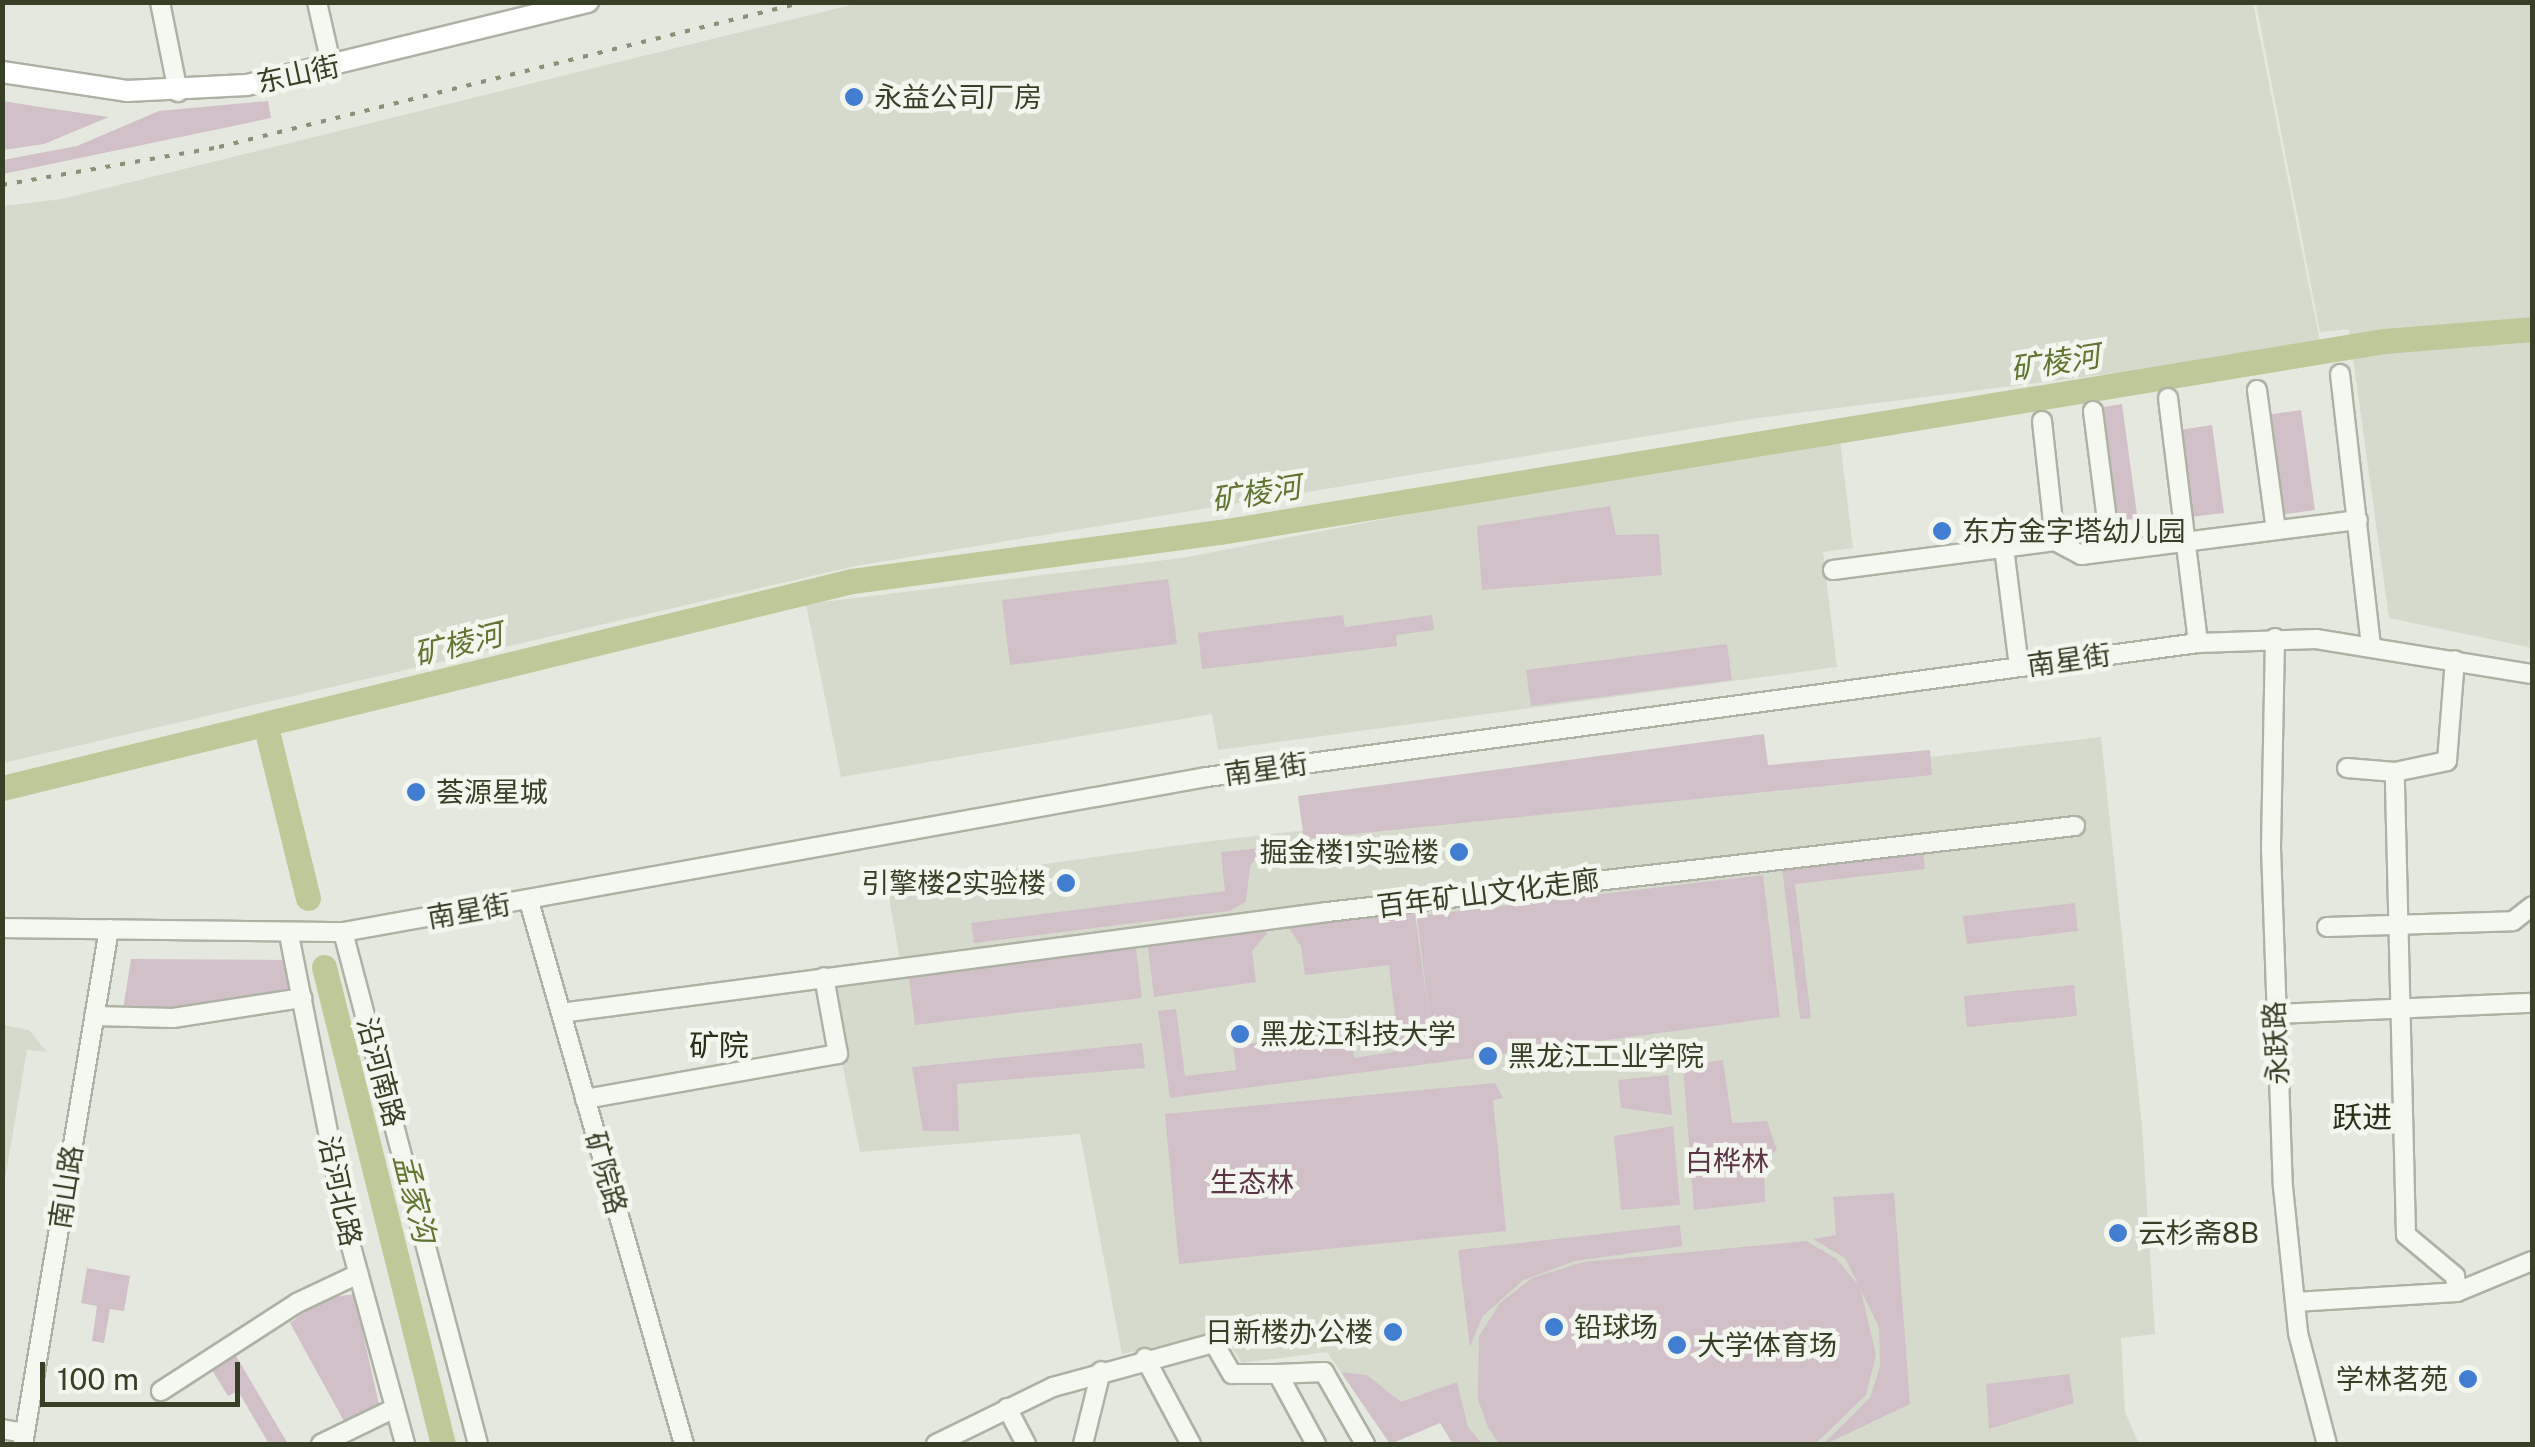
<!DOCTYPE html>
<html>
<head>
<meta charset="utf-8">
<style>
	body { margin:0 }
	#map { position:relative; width:2535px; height:1447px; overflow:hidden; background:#e5e8df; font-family:"Public Sans","Noto Sans SC",sans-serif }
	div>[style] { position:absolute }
	.built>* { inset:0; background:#d5dacd }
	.green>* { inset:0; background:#d2c0c9 }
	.river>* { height:25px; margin:-12.5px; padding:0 12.5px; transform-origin:12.5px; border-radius:12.5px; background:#bdc999 }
	.roads { filter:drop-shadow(2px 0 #adb2a4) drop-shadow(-2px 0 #adb2a4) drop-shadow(0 2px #adb2a4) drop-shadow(0 -2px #adb2a4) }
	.minor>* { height:18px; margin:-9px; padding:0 9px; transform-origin:9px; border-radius:9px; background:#f5f7f1 }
	.major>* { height:20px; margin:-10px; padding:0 10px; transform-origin:10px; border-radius:10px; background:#fff }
	.rail>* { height:4px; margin-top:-2px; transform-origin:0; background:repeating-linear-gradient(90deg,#899278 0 5px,transparent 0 15px) }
	.dots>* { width:28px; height:28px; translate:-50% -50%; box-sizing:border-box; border:5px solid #f3f6ee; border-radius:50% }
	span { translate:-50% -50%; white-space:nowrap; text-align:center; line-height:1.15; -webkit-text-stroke:9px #f3f6ee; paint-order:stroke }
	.street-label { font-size:28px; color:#374027 }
	.poi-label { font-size:28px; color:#374027 }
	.left { translate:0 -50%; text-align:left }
	.right { translate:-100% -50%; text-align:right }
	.park-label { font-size:28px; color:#5c3546 }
	.water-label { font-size:30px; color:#617431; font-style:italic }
	.neighbourhood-label { font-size:30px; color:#27301a }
	.frame { position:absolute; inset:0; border:5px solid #374027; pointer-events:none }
	.scale { position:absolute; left:40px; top:1362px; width:200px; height:45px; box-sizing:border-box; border:5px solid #374027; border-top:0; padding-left:12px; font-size:30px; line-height:35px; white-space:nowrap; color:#374027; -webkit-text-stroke:8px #f3f6ee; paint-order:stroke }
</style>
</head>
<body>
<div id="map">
	<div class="built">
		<div style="clip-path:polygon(859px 3px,2253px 3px,2321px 347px,1758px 418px,855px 566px,3px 763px,3px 206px,62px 199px)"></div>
		<div style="clip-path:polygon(2256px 3px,2532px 3px,2532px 648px,2389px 618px,2349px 329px,2320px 332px)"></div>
		<div style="clip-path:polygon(1839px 432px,1853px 548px,1823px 552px,1837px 667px,1218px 750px,1212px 714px,841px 777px,806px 604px,1182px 558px)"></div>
		<div style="clip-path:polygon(2101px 737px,2142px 1126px,2155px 1334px,2121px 1338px,2125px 1412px,2139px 1444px,1453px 1444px,1440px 1423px,1390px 1444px,1327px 1352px,1242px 1363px,1221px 1332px,1122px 1354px,1080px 1134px,860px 1152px,827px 987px,903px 978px,887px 886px,1195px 843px)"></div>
		<div style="clip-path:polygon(3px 1025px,29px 1030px,47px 1052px,27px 1050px,3px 1191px)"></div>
	</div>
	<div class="green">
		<div style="clip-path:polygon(3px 101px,40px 107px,109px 117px,44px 144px,3px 150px)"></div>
		<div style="clip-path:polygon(268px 101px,271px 118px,3px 174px,3px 160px,77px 146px,159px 111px)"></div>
		<div style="clip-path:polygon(2122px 404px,2138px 522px,2113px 525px,2097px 408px)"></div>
		<div style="clip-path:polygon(2301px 410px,2315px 510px,2279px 515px,2266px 415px)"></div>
		<div style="clip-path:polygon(2212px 425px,2224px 513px,2190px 517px,2179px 430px)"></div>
		<div style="clip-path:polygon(1610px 506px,1616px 535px,1659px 534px,1662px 575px,1482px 590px,1477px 526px)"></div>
		<div style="clip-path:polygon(1168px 579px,1177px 644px,1010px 665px,1002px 600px)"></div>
		<div style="clip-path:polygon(1343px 615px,1345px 627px,1432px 615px,1434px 630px,1396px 635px,1397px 646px,1202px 669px,1198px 633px)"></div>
		<div style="clip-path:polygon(1727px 644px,1732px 680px,1531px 706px,1526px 670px)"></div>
		<div style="clip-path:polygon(1764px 734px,1768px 765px,1930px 750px,1932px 775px,1304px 839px,1298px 796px)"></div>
		<div style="clip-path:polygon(1262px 848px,1250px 867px,1246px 902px,1229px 911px,974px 943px,971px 923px,1225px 891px,1221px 852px)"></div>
		<div style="clip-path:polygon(1923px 851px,1925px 869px,1795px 884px,1811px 1018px,1800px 1019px,1782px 867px)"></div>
		<div style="clip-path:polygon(1763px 875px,1780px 1017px,1170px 1098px,1158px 1011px,1176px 1009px,1185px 1076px,1236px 1070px,1233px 1046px,1350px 1030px,1354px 1058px,1399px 1051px,1389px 965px,1305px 975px,1301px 946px,1286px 924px,1414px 907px,1431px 1031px,1417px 916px)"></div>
		<div style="clip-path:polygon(2075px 903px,2078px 931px,1967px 944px,1963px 916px)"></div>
		<div style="clip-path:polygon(1265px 925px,1267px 934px,1252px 951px,1256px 982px,1154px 997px,1147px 940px)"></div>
		<div style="clip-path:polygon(1135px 941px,1142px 998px,915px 1025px,908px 968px)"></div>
		<div style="clip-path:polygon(131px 959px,290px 960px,297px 997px,122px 1016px)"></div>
		<div style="clip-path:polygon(2074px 985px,2077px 1016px,1967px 1027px,1964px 996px)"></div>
		<div style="clip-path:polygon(1142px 1043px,1145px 1068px,957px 1084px,959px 1131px,923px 1131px,912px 1067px)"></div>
		<div style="clip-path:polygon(1723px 1060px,1732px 1123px,1767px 1121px,1777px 1150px,1764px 1160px,1765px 1202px,1694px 1210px,1683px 1065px)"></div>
		<div style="clip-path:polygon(1668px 1075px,1672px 1115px,1621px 1108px,1618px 1080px)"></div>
		<div style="clip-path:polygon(1495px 1083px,1503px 1098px,1493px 1100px,1506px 1231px,1179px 1264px,1165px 1114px)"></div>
		<div style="clip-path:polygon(1673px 1126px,1680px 1205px,1621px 1210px,1614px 1136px)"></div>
		<div style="clip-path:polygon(1894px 1193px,1910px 1404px,1826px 1444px,1823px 1444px,1870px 1398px,1880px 1367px,1879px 1327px,1845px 1258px,1813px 1239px,1836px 1235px,1833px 1197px)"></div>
		<div style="clip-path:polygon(1680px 1225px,1682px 1246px,1575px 1261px,1523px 1280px,1482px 1317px,1470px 1347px,1458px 1250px)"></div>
		<div style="clip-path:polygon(1806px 1241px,1837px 1259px,1860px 1287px,1876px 1355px,1866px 1395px,1817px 1442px,1499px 1444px,1488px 1427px,1478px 1400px,1479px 1336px,1500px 1303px,1532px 1278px,1583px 1262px)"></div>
		<div style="clip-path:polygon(87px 1268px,130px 1276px,124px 1311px,110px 1309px,104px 1343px,92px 1341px,97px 1306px,81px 1303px)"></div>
		<div style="clip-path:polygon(354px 1294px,379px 1404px,345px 1423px,290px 1323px,321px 1299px)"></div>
		<div style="clip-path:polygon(236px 1356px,288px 1444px,269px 1444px,238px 1391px,228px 1396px,212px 1370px)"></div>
		<div style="clip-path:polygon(1341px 1372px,1367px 1375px,1401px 1402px,1457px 1382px,1468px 1427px,1482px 1444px,1453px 1444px,1440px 1423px,1390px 1444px)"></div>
		<div style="clip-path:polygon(2069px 1374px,2074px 1403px,1989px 1429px,1986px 1384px)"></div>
	</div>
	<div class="river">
		<div style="left:266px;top:727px;width:176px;rotate:76.2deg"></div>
		<div style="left:2px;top:788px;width:875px;rotate:-13.69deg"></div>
		<div style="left:852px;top:581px;width:371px;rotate:-7.6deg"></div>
		<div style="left:1220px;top:532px;width:1180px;rotate:-9.32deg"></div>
		<div style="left:2384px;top:341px;width:148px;rotate:-4.6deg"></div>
		<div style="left:324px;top:967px;width:492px;rotate:76deg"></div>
	</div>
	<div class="roads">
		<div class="minor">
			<div style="left:160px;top:2px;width:92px;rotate:78.7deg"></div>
			<div style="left:317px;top:2px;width:68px;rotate:77.2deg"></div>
			<div style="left:2340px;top:374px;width:274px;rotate:83.5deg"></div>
			<div style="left:2257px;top:390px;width:141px;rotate:82.3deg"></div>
			<div style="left:2168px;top:398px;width:247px;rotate:83deg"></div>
			<div style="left:2093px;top:411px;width:141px;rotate:82.7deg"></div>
			<div style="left:2042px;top:421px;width:121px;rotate:83.8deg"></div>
			<div style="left:2004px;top:548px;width:120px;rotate:82.8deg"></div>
			<div style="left:1833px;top:570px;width:224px;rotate:-7.4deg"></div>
			<div style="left:2055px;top:541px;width:30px;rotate:28deg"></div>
			<div style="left:2081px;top:555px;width:279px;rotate:-7.2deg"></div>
			<div style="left:2275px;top:638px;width:210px;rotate:91.1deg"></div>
			<div style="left:2271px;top:848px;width:339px;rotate:88deg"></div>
			<div style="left:2283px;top:1187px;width:147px;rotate:84.1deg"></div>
			<div style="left:2298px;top:1333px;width:115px;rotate:75.4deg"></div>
			<div style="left:2347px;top:768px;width:48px;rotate:4.8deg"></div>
			<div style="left:2395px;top:772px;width:53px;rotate:-11.9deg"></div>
			<div style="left:2447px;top:761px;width:101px;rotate:-85.5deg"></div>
			<div style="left:529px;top:901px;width:565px;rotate:74.07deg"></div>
			<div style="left:2327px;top:927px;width:186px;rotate:-1.8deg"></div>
			<div style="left:2513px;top:921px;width:24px;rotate:-38deg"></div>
			<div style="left:2px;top:928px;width:341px;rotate:0.7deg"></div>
			<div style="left:343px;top:932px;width:878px;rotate:-10.17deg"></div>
			<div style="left:1207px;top:777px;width:1000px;rotate:-7.7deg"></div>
			<div style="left:2198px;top:643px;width:118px;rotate:-1.9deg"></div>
			<div style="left:2316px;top:639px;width:219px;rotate:9.2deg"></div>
			<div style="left:343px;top:932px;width:529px;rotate:75.23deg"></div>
			<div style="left:289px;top:935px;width:310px;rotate:78.8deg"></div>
			<div style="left:349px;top:1239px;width:213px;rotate:74.7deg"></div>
			<div style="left:561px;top:1013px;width:773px;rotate:-7.51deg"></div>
			<div style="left:1327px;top:912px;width:753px;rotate:-6.56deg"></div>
			<div style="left:2274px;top:1014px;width:255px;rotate:-2.5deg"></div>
			<div style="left:94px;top:1016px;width:79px;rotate:1.5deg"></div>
			<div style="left:173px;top:1018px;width:131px;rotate:-8.8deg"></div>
			<div style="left:585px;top:1099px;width:257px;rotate:-10.1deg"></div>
			<div style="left:838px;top:1054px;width:78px;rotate:-100.3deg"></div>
			<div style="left:2457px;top:1292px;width:81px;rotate:-22.5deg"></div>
			<div style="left:2295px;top:1302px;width:162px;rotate:-3.5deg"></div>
			<div style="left:2457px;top:1292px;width:16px;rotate:-97deg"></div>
			<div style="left:2455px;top:1276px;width:64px;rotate:-140.1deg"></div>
			<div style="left:2406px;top:1235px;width:463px;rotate:-91.4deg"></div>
			<div style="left:1145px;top:1358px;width:98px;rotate:61.9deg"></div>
			<div style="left:1278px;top:1374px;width:46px;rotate:-2.5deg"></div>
			<div style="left:1324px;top:1372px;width:83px;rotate:60.3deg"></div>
			<div style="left:161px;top:1391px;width:162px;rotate:-32.9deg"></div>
			<div style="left:297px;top:1303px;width:68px;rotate:-25.4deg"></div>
			<div style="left:1007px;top:1408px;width:41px;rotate:62.2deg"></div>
			<div style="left:2px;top:1429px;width:23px;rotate:10deg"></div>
			<div style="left:23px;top:1444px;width:522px;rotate:-80.52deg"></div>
			<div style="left:321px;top:1444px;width:82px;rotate:-25.9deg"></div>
			<div style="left:936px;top:1444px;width:130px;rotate:-26deg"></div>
			<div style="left:1053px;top:1387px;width:167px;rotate:-15.3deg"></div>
			<div style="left:1214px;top:1343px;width:36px;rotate:60deg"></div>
			<div style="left:1232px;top:1374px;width:46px"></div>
			<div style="left:1278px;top:1374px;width:80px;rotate:61.5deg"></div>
			<div style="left:1083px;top:1444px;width:75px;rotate:-76.1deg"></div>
		</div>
		<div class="major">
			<div style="left:2px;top:72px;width:126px;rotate:8.6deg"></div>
			<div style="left:127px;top:91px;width:120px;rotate:-2.9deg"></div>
			<div style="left:247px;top:85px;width:351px;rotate:-13.7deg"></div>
		</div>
	</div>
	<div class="rail">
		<div style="left:2px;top:185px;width:220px;rotate:-9.9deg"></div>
		<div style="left:219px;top:147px;width:603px;rotate:-13.92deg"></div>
	</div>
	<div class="dots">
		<div style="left:854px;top:97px;background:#417dd0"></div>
		<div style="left:1942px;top:531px;background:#417dd0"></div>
		<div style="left:416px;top:792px;background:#417dd0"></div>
		<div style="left:1459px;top:852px;background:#417dd0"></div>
		<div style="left:1066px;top:883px;background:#417dd0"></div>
		<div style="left:1240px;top:1034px;background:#417dd0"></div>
		<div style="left:1488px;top:1056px;background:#417dd0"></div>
		<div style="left:2118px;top:1233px;background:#417dd0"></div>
		<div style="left:1554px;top:1327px;background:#417dd0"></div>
		<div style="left:1393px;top:1332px;background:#417dd0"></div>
		<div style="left:1677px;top:1345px;background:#417dd0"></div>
		<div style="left:2468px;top:1379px;background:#417dd0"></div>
	</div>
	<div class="street-label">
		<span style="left:298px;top:74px;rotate:-12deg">东山街</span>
		<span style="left:2069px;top:660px;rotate:-8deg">南星街</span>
		<span style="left:1266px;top:769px;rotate:-8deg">南星街</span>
		<span style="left:1488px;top:893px;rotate:-7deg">百年矿山文化走廊</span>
		<span style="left:469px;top:911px;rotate:-10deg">南星街</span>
		<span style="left:2276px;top:1043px;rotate:-93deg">永跃路</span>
		<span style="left:381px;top:1072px;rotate:75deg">沿河南路</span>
		<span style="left:606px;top:1173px;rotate:74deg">矿院路</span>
		<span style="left:66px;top:1187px;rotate:-81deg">南山路</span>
		<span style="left:340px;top:1191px;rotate:78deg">沿河北路</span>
	</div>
	<div class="poi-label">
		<span class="left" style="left:874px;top:97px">永益公司厂房</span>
		<span class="left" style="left:1962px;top:531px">东方金字塔幼儿园</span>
		<span class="left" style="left:436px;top:792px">荟源星城</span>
		<span class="right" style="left:1439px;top:852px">掘金楼1实验楼</span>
		<span class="right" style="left:1046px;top:883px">引擎楼2实验楼</span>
		<span class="left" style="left:1260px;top:1034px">黑龙江科技大学</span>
		<span class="left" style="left:1508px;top:1056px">黑龙江工业学院</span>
		<span class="left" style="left:2138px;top:1233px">云杉斋8B</span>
		<span class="left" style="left:1574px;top:1327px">铅球场</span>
		<span class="right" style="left:1373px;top:1332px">日新楼办公楼</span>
		<span class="left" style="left:1697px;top:1345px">大学体育场</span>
		<span class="right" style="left:2448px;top:1379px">学林茗苑</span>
	</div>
	<div class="park-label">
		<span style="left:1727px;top:1161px">白桦林</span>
		<span style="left:1252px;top:1182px">生态林</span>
	</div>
	<div class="water-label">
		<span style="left:2055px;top:362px;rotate:-9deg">矿棱河</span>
		<span style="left:1256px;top:493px;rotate:-9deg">矿棱河</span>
		<span style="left:458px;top:644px;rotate:-14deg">矿棱河</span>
		<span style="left:415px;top:1198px;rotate:76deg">孟家沟</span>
	</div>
	<div class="neighbourhood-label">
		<span style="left:719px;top:1045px">矿院</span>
		<span style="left:2362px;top:1117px">跃进</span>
	</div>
	<div class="frame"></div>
	<div class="scale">100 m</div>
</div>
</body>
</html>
